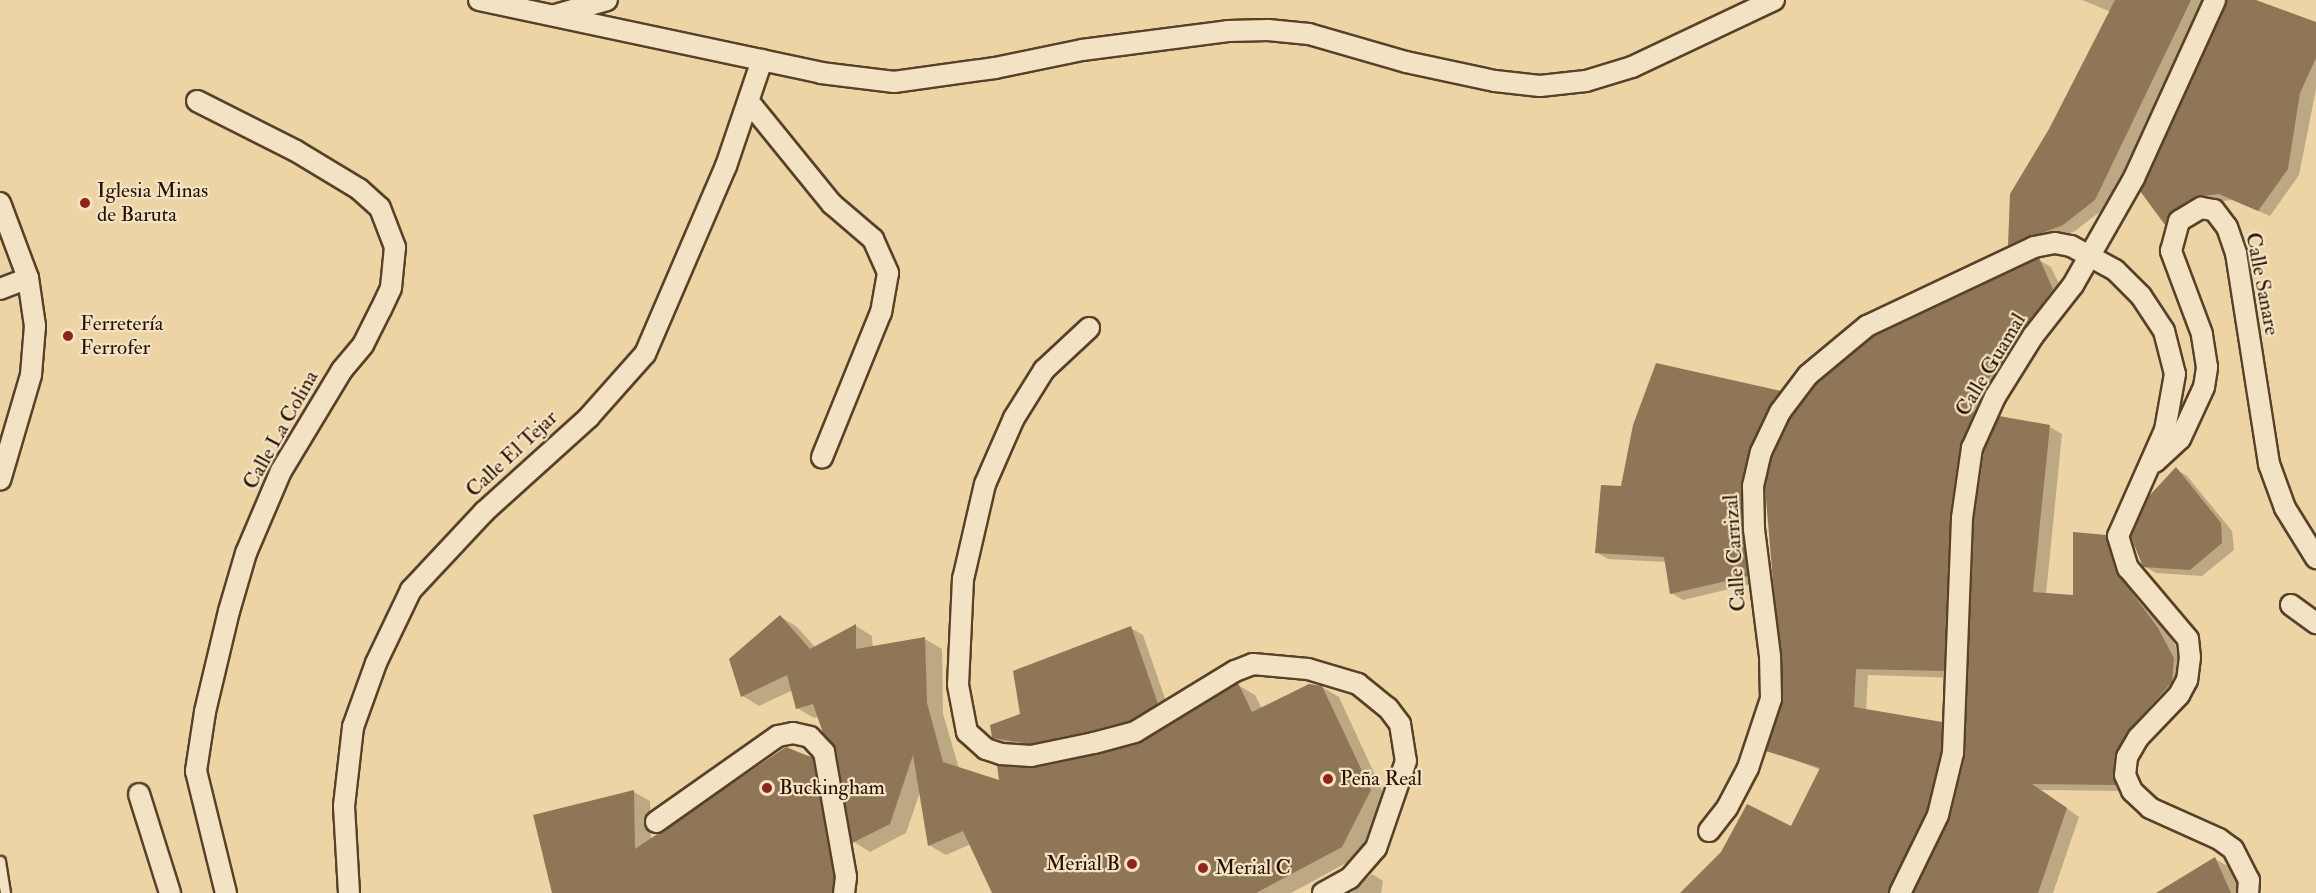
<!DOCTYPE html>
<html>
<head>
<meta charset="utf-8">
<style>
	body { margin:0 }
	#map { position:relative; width:2316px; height:893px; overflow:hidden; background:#ecd4a5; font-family:"IM FELL Double Pica",serif }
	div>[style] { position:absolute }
	.shadow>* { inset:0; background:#0003 }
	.building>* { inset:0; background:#8e7656 }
	.roads { filter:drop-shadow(2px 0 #594129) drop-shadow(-2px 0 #594129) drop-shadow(0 2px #594129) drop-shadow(0 -2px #594129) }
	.lane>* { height:9px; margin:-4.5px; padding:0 4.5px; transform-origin:4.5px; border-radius:4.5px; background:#f3e3c4 }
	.street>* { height:20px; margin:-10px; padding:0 10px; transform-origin:10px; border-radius:10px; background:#f3e3c4 }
	.dots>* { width:16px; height:16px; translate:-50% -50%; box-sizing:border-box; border:3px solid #f3e3c4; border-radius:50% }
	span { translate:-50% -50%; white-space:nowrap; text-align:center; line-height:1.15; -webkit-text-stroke:4.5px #f3e3c4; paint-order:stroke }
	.poi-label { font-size:21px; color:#281000 }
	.left { translate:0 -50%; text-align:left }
	.right { translate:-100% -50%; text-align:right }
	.street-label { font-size:21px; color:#281000 }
</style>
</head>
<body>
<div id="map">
	<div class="shadow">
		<div style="clip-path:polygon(2082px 0,2206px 0,2106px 207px,2075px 231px,2021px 252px,2010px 245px,2050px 130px,2111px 12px)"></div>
		<div style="clip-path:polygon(2228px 0,2246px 0,2316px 24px,2316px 89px,2299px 175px,2270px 216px,2232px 200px,2214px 202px,2178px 231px,2166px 224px,2142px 191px)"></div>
		<div style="clip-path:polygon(2039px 260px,2051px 267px,2065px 296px,1972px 453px,1956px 678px,1868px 675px,1866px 711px,1942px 723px,1954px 730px,1953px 759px,1902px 893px,1682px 893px,1792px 828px,1821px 770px,1768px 750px,1784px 699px,1767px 487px)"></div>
		<div style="clip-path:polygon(1657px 365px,1781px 392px,1792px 399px,1761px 454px,1759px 582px,1683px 600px,1671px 593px,1666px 562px,1608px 559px,1596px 552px,1622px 488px)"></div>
		<div style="clip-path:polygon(2050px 427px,2062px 434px,2046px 595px,2075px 597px,2106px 537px,2119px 544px,2129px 581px,2171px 637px,2186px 666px,2142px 737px,2128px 791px,2041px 790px,2079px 817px,2053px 893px,1915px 893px,1950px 821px)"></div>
		<div style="clip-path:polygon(2176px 469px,2187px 476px,2232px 531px,2234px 550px,2202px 576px,2156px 573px,2144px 566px)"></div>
		<div style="clip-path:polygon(781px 617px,797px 627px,816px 648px,856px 626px,872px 636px,873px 648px,925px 639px,942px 649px,943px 714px,959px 768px,1001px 782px,1034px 769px,1139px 745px,1238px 685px,1255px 695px,1262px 709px,1322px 687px,1339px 697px,1387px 801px,1359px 856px,1291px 893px,994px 893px,971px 844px,946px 855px,929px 845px,920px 792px,906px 833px,870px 852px,854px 842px,837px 749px,819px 717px,814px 718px,797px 708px,793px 690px,759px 706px,743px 696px,730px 660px)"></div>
		<div style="clip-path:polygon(1131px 628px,1143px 635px,1169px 710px,1142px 727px,1043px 750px,1005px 744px,993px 737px)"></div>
		<div style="clip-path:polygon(783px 749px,809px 756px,826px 765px,849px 893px,554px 893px,535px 816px,634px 792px,650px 801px,651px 840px)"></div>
		<div style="clip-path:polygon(2215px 859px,2233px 869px,2244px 893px,2159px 893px)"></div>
		<div style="clip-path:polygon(1372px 874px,1383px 881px,1381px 893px,1351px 893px)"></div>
	</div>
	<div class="building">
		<div style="clip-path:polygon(2115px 0,2191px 0,2095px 200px,2063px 225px,2008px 246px,2010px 194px,2049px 129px)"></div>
		<div style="clip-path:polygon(2227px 0,2256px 0,2316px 22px,2316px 58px,2300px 93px,2288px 169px,2258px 211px,2219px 194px,2202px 196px,2173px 211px,2165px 225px,2140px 191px)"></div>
		<div style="clip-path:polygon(2039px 258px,2053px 289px,1965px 411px,1975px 412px,1960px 446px,1950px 516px,1944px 671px,1856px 669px,1854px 707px,1942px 722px,1941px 751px,1927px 811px,1888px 893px,1680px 893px,1721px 852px,1747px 804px,1791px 826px,1820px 768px,1766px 751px,1783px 699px,1765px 487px,1772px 456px,1790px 418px,1817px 383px,1874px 336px)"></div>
		<div style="clip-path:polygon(1656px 363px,1781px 391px,1750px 447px,1741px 483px,1748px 576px,1670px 594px,1664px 557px,1595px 553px,1601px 485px,1621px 486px,1633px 425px)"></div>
		<div style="clip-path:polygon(1999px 416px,2050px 425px,2033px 592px,2073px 595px,2073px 532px,2107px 535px,2117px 572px,2158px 628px,2174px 658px,2172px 682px,2129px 730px,2117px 751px,2113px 774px,2116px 785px,2032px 784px,2067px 808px,2038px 893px,1913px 893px,1949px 820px,1965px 756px,1974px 519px,1984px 451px)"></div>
		<div style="clip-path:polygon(2176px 467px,2221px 523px,2222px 543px,2190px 570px,2143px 567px,2131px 537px,2149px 496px)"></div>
		<div style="clip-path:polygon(780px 615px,810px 649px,856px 624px,856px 649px,925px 637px,927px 703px,943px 762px,999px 780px,997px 765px,1033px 768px,1138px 743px,1238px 683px,1252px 712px,1309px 684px,1322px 686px,1371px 790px,1342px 847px,1256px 893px,992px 893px,963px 831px,928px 846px,913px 755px,890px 824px,852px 843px,836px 750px,823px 733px,813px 704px,796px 709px,787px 675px,741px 697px,729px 659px)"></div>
		<div style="clip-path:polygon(1131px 626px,1158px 704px,1130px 721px,1091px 731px,1030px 744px,992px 738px,990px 725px,1020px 714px,1013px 671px)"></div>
		<div style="clip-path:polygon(786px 747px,813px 758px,834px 877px,832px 893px,552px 893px,533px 815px,634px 790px,635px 849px)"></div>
		<div style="clip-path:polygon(2215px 857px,2231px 893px,2156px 893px)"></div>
	</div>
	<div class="roads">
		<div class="lane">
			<div style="left:0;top:861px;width:32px;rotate:81deg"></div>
		</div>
		<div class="street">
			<div style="left:479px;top:0;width:350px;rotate:12deg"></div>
			<div style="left:821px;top:73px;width:74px;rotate:7deg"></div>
			<div style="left:894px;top:82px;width:102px;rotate:-7.9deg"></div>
			<div style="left:995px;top:68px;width:89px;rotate:-11.7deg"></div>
			<div style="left:1082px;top:50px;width:147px;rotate:-7.4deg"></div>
			<div style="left:1228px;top:31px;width:40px;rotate:-1.4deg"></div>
			<div style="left:1268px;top:30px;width:41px;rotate:5.6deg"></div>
			<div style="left:1309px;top:34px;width:101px;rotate:16.1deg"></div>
			<div style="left:1406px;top:62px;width:91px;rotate:12.1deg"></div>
			<div style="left:1495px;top:81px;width:45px;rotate:6.3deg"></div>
			<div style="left:1540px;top:86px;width:46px;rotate:-6.2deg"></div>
			<div style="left:1586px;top:81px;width:48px;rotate:-16.9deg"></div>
			<div style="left:1632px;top:67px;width:157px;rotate:-25.3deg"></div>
			<div style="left:555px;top:15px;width:54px;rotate:-16.1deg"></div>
			<div style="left:197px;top:101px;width:111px;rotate:26.8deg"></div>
			<div style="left:296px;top:151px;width:74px;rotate:31.1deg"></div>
			<div style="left:359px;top:189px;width:28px;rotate:42deg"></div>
			<div style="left:380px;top:208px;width:42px;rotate:69deg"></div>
			<div style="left:395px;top:247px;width:41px;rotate:95.6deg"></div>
			<div style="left:391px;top:288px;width:23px;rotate:115deg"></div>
			<div style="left:381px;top:309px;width:40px;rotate:116.6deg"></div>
			<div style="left:363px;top:345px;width:33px;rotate:130deg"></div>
			<div style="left:342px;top:370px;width:118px;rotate:121.1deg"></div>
			<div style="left:281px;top:471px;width:89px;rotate:113.1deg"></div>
			<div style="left:246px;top:553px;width:60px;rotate:106.3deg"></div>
			<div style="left:229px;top:611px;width:104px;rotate:103.4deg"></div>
			<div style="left:205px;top:712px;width:60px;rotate:98.7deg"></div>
			<div style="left:196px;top:771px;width:126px;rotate:76.2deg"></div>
			<div style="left:749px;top:102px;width:132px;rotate:50.9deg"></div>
			<div style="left:832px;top:204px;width:54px;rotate:40.5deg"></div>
			<div style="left:873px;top:239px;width:37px;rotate:66deg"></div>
			<div style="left:888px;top:273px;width:40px;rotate:100deg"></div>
			<div style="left:881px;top:312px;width:157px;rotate:112.1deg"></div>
			<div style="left:0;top:203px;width:80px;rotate:69.5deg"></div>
			<div style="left:28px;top:278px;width:49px;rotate:81.7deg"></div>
			<div style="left:35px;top:326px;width:49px;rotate:94.7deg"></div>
			<div style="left:31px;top:375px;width:109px;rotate:106.4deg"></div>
			<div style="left:0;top:289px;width:30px;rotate:-21deg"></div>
			<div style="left:1089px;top:328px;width:62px;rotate:137deg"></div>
			<div style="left:1044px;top:370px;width:57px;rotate:122deg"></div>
			<div style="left:1014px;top:418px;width:72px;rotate:113.7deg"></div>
			<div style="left:985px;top:484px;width:98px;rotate:103deg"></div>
			<div style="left:963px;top:579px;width:106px;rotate:92.7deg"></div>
			<div style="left:958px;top:685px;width:48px;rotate:79.2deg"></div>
			<div style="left:967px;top:732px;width:25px;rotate:42deg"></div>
			<div style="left:986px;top:749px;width:16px;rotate:18deg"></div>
			<div style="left:1001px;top:754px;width:30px;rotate:4deg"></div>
			<div style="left:1031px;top:756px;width:64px;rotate:-11.7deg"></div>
			<div style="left:1094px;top:743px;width:42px;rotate:-15deg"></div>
			<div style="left:1135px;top:732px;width:117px;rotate:-31.4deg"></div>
			<div style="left:1235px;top:671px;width:19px;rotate:-21deg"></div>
			<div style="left:1253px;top:664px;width:55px;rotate:5.2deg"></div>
			<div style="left:1308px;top:669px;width:52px;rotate:16.7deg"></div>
			<div style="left:1358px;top:684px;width:38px;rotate:39deg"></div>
			<div style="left:1388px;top:708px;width:20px;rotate:53deg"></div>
			<div style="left:1400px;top:724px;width:37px;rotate:81deg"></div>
			<div style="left:1406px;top:761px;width:92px;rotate:109deg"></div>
			<div style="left:1376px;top:848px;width:40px;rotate:131deg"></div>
			<div style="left:1350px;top:878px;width:31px;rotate:151deg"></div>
			<div style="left:2155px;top:462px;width:34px;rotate:-43deg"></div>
			<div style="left:2180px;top:439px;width:57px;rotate:-65.2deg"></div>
			<div style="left:2204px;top:387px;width:20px;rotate:-81deg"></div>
			<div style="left:2207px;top:367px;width:33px;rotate:-99deg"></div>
			<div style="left:2202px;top:334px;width:89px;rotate:-110.5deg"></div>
			<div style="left:2171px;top:251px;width:31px;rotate:-75deg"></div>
			<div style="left:2179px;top:221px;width:26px;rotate:-31deg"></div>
			<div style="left:2201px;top:208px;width:13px;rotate:9deg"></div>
			<div style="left:2214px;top:210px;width:21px;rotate:53deg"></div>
			<div style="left:2227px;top:227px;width:28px;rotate:71deg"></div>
			<div style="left:2236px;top:253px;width:214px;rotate:81.1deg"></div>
			<div style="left:2269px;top:464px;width:47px;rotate:70deg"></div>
			<div style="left:2285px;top:508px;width:59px;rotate:58.2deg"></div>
			<div style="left:2291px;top:605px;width:31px;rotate:36deg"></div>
			<div style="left:139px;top:794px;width:104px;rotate:72.6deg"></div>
			<div style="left:656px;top:822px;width:149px;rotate:-35.2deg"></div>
			<div style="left:778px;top:736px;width:15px;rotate:-11deg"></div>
			<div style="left:793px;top:733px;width:17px;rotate:13deg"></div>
			<div style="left:810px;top:737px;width:21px;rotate:47deg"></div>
			<div style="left:824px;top:752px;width:127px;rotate:80deg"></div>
			<div style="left:846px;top:877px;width:16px;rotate:97deg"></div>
			<div style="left:1709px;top:831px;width:29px;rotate:-52deg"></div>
			<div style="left:1727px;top:808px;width:45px;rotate:-62.3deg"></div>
			<div style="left:1748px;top:768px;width:73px;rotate:-71.6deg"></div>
			<div style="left:1771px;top:699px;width:43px;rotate:-91.3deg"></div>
			<div style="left:1770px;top:656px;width:128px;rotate:-97.2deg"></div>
			<div style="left:1754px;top:529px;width:43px;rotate:-91.3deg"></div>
			<div style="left:1753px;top:486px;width:35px;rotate:-77deg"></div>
			<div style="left:1761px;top:452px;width:44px;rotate:-64.6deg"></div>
			<div style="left:1780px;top:412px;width:46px;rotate:-52.9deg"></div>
			<div style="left:1808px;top:375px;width:77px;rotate:-39.7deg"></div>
			<div style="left:1867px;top:326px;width:185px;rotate:-25.3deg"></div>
			<div style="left:2034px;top:247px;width:21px;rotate:-11deg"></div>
			<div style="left:2055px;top:243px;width:16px;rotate:11deg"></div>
			<div style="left:2071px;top:246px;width:50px;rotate:28.6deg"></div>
			<div style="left:2115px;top:270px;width:37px;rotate:45deg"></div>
			<div style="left:2141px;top:296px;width:42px;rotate:56.7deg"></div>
			<div style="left:2164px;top:331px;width:44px;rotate:75.7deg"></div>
			<div style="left:2175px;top:374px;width:57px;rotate:100.1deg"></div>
			<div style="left:2165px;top:430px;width:116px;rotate:113.9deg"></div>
			<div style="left:2118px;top:536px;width:34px;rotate:73deg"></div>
			<div style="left:2128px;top:568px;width:93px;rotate:49.8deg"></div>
			<div style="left:2188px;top:639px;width:18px;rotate:84deg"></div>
			<div style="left:2190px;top:657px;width:23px;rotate:97deg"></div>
			<div style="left:2187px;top:680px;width:17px;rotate:118deg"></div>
			<div style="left:2179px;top:695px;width:59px;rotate:133.6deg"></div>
			<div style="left:2138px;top:738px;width:22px;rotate:120deg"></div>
			<div style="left:2127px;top:757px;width:18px;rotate:96deg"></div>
			<div style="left:2125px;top:775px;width:17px;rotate:66deg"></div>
			<div style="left:2132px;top:791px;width:25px;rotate:43deg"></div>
			<div style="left:2150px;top:808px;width:76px;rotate:24.2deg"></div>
			<div style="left:2219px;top:839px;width:17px;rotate:36deg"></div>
			<div style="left:2233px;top:849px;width:35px;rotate:63deg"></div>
			<div style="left:2249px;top:880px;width:13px;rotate:94deg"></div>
			<div style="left:349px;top:893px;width:87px;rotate:-93.3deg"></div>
			<div style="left:344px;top:806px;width:80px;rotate:-83.5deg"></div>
			<div style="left:353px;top:727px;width:68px;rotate:-70.2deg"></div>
			<div style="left:376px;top:663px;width:81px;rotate:-64.4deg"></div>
			<div style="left:411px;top:590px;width:107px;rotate:-46.9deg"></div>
			<div style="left:484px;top:512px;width:142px;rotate:-42.1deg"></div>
			<div style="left:589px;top:417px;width:84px;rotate:-48.4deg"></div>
			<div style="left:645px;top:354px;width:205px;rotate:-66.7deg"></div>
			<div style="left:726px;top:166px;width:112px;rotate:-71.2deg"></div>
			<div style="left:1900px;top:893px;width:87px;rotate:-64deg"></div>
			<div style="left:1938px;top:815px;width:64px;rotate:-76.4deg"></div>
			<div style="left:1953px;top:753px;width:235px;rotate:-87.8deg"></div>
			<div style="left:1962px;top:518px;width:71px;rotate:-81.9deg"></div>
			<div style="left:1972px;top:448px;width:56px;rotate:-65.7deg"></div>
			<div style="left:1995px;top:397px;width:72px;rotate:-58.1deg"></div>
			<div style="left:2033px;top:336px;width:65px;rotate:-51.9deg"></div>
			<div style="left:2073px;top:285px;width:123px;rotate:-60.3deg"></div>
			<div style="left:2134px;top:178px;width:196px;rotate:-65.5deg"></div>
		</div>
	</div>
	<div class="dots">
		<div style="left:85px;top:203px;background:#8f2418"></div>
		<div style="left:68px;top:336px;background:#8f2418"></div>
		<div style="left:1328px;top:779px;background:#8f2418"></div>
		<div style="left:767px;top:788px;background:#8f2418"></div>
		<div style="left:1132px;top:864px;background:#8f2418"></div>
		<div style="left:1203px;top:868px;background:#8f2418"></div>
	</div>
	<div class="poi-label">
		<span class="left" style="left:97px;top:203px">Iglesia Minas<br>de Baruta</span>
		<span class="left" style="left:80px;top:336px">Ferretería<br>Ferrofer</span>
		<span class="left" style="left:1340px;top:779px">Peña Real</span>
		<span class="left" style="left:779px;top:788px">Buckingham</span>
		<span class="right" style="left:1120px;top:864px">Merial B</span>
		<span class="left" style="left:1215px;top:868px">Merial C</span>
	</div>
	<div class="street-label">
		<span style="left:2262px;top:284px;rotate:79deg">Calle Sanare</span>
		<span style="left:1991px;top:365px;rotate:-59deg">Calle Guamal</span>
		<span style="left:281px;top:430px;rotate:-61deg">Calle La Colina</span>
		<span style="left:512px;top:454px;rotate:-43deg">Calle El Tejar</span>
		<span style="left:1735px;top:553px;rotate:-94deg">Calle Carrizal</span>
	</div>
</div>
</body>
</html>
